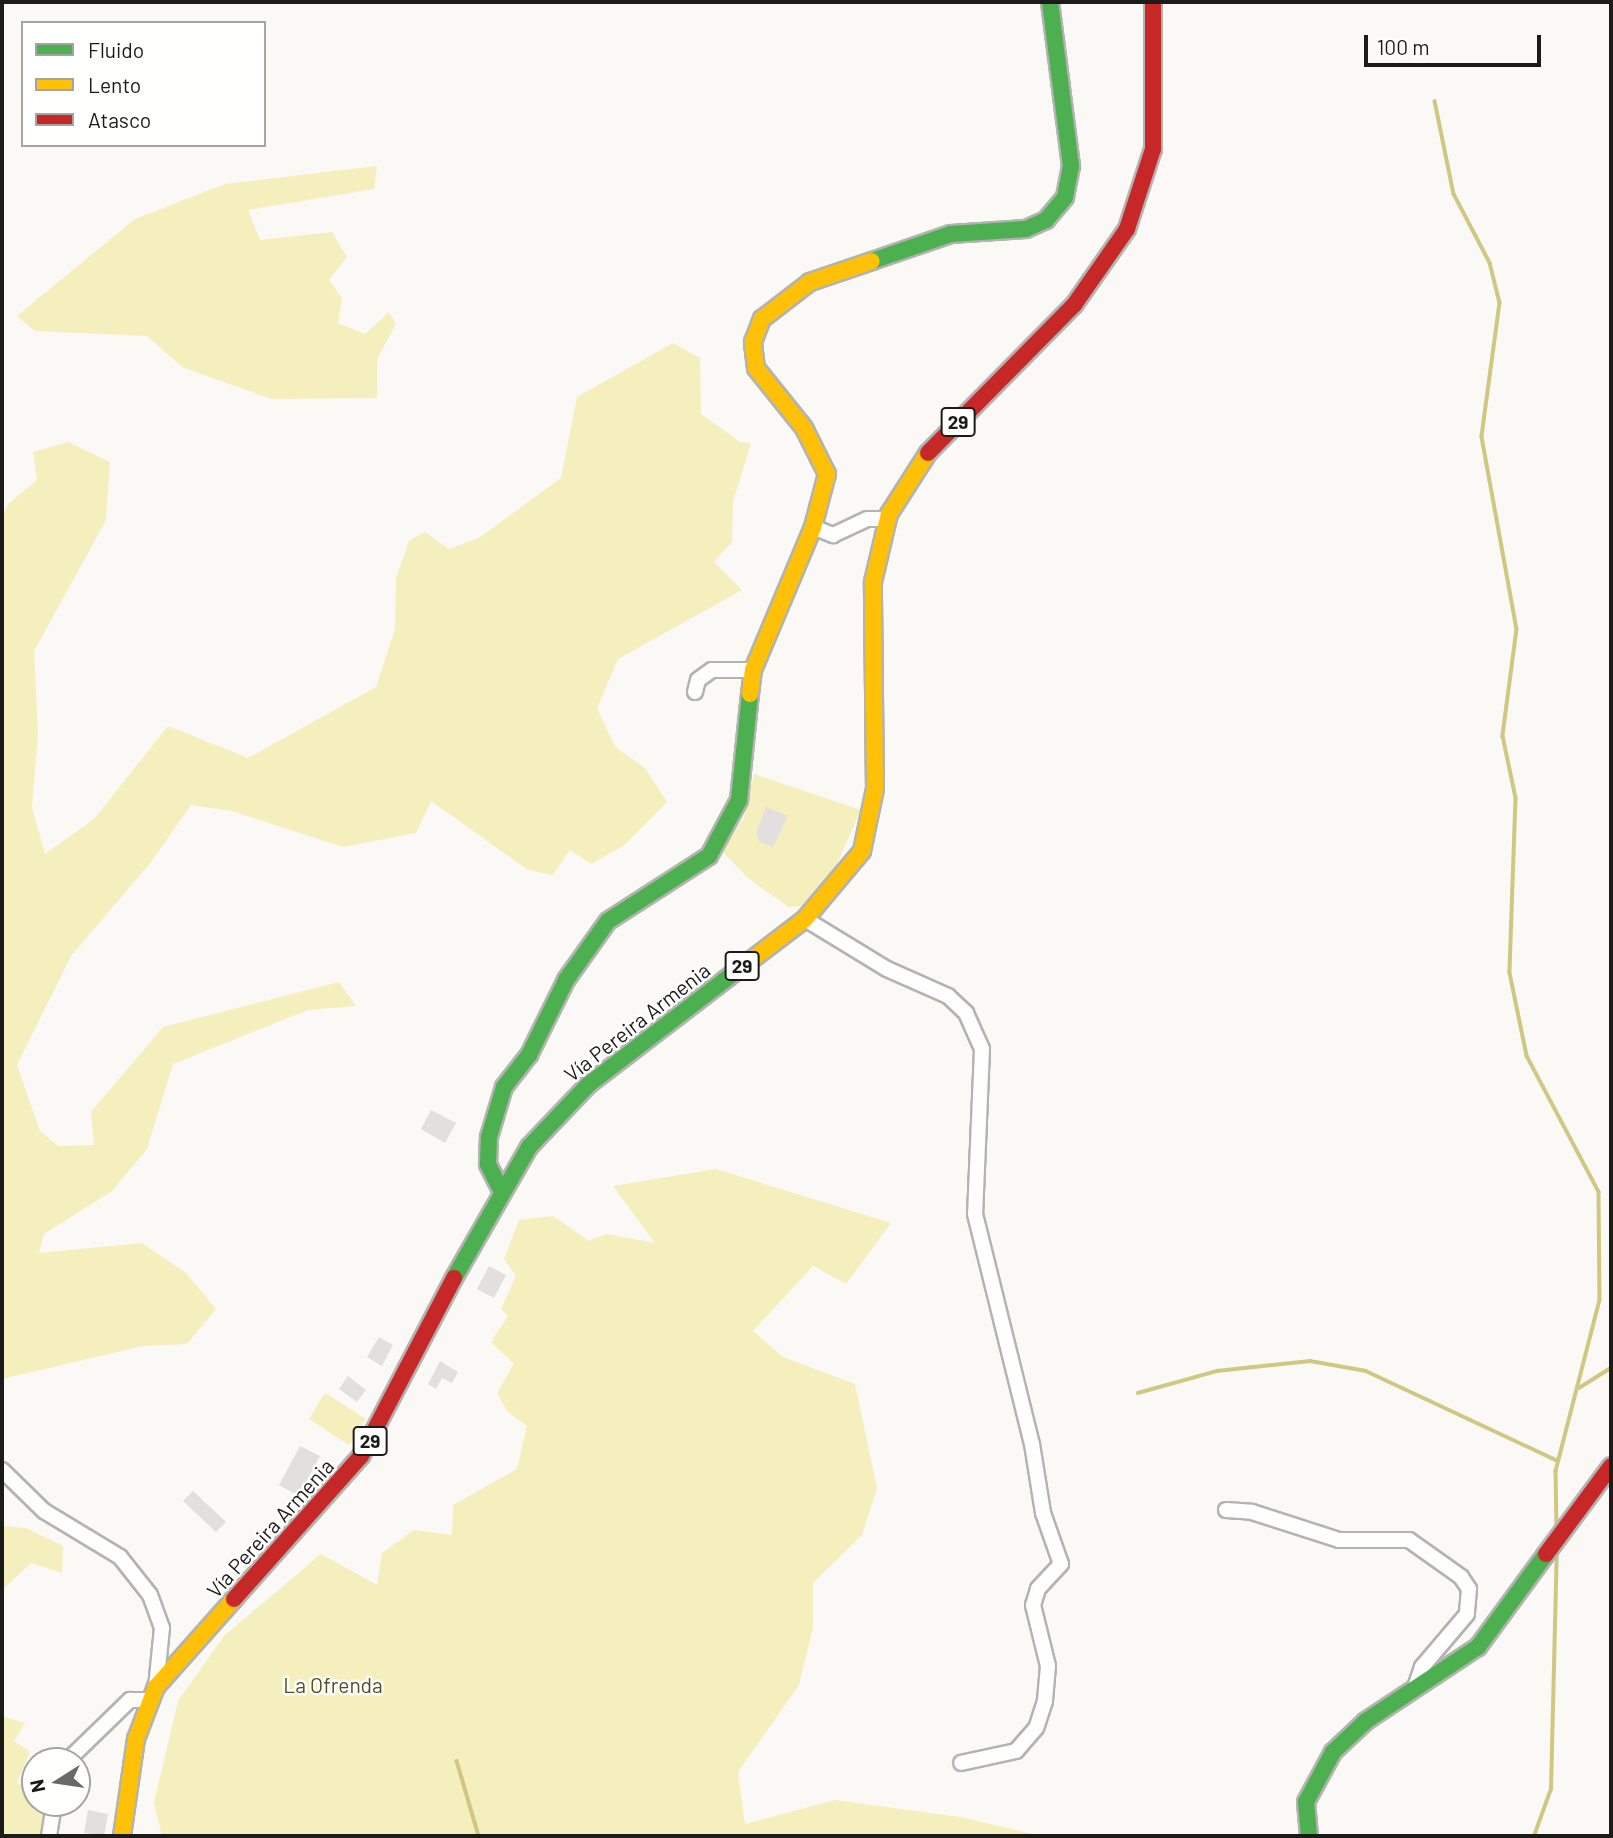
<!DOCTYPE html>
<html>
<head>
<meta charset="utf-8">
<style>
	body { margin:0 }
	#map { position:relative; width:1613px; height:1838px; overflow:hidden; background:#faf9f5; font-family:Barlow,sans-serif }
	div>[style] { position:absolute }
	.green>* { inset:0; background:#f4efbd }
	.stream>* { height:3.5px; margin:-1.75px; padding:0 1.75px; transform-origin:1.75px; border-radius:1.75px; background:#d0c882 }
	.building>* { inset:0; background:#e1e0de }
	.roads { filter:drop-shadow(2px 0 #b3b3b0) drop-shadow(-2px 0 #b3b3b0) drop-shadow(0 2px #b3b3b0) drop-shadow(0 -2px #b3b3b0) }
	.street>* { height:14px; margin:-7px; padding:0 7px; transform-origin:7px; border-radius:7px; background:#fefefe }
	.fast>* { height:16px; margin:-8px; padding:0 8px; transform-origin:8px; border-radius:8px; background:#4caf50 }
	.slow>* { height:16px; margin:-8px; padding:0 8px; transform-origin:8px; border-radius:8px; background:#ffc107 }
	.jam>* { height:16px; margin:-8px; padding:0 8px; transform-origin:8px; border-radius:8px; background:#c62828 }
	span { translate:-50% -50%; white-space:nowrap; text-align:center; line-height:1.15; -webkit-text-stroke:5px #fffffe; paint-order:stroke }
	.shield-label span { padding:2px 5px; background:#fffffe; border:2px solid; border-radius:5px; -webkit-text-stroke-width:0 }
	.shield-label { font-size:19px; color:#1b1b19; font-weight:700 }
	.street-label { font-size:21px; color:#1b1b19 }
	.park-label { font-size:21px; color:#544f26 }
	.frame { position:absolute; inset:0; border:4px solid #1b1b19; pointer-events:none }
	.legend { position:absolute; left:21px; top:21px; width:245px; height:126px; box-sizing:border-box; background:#fffffe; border:2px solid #a4a4a2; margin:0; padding:9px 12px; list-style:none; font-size:21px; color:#1b1b19 }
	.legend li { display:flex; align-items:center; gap:14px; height:35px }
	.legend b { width:35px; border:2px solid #a4a4a2 }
	.north { position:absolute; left:21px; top:1747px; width:70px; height:70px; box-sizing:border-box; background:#fffffe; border:2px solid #a4a4a2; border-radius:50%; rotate:258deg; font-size:19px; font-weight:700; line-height:28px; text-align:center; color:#1b1b19 }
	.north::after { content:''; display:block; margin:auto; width:24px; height:32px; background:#696966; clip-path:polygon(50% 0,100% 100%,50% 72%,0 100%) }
	.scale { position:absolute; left:1364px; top:35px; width:177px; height:32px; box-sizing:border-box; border:4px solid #1b1b19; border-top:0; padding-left:9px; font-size:21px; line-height:24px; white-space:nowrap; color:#1b1b19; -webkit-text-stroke:5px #fffffe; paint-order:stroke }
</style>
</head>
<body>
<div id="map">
	<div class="green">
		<div style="clip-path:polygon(377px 166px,374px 189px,248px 210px,260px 240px,332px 232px,347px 257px,329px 280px,342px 298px,338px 323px,365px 334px,389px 312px,396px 324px,377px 359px,377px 398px,271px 399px,182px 367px,147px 336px,35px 331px,17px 316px,135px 219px,225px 184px)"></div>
		<div style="clip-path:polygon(673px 343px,700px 358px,701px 414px,740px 442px,751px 443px,733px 502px,732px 542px,714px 562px,742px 590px,618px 659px,597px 708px,615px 747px,645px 768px,667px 802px,623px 846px,591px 864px,570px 850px,553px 875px,528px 870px,431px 801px,416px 833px,343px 847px,232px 811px,191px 805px,151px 862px,71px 956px,17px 1065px,40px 1131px,58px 1146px,94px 1145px,91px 1112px,163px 1027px,339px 982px,356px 1006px,308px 1010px,173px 1064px,147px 1149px,112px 1191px,44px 1234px,39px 1253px,142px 1243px,186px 1273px,216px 1309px,187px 1344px,143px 1346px,2px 1379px,2px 517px,8px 504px,37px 480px,33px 452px,68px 442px,110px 462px,106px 520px,34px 651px,38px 735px,32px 807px,45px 854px,94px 819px,168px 726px,248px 758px,376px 687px,395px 629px,396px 578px,409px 541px,425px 532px,449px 549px,479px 538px,561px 478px,577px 397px)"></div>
		<div style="clip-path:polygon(754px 774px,861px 810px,826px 888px,804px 906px,789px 907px,748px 878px,722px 851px,744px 817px)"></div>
		<div style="clip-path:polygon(716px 1169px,891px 1223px,846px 1284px,813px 1266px,753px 1331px,783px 1357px,855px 1384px,877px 1488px,862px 1535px,813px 1583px,813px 1627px,799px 1685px,738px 1772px,745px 1824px,835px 1800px,960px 1817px,1041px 1836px,162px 1836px,154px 1803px,178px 1701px,224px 1636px,321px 1554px,377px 1585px,382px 1553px,414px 1530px,452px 1535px,453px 1505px,517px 1469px,527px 1426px,507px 1411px,497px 1393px,514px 1364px,491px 1342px,508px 1316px,501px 1309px,516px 1276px,504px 1259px,519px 1220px,553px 1216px,589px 1241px,606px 1234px,655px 1243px,613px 1186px)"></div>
		<div style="clip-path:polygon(325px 1393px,366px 1419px,349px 1445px,309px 1419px)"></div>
		<div style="clip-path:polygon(2px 1526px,26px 1528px,63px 1546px,62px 1573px,31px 1563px,2px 1590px)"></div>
		<div style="clip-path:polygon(2px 1716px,25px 1723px,14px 1741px,30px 1752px,17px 1783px,35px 1792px,35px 1803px,47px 1803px,42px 1836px,2px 1836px)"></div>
	</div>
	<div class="stream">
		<div style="left:1435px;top:101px;width:95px;rotate:78.5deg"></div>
		<div style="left:1454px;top:194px;width:78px;rotate:62.4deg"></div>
		<div style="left:1490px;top:263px;width:41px;rotate:76deg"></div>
		<div style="left:1500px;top:303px;width:135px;rotate:97.7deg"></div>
		<div style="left:1482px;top:437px;width:195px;rotate:79.7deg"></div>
		<div style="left:1517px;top:629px;width:108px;rotate:97.5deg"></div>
		<div style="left:1503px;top:736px;width:63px;rotate:78.2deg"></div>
		<div style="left:1516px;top:798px;width:175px;rotate:92deg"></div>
		<div style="left:1510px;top:973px;width:85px;rotate:78.4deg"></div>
		<div style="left:1527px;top:1056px;width:154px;rotate:62.1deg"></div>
		<div style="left:1599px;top:1192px;width:108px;rotate:89.5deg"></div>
		<div style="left:1600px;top:1300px;width:177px;rotate:104.4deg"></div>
		<div style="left:1556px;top:1471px;width:55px;rotate:89deg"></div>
		<div style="left:1579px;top:1388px;width:38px;rotate:-32deg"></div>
		<div style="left:1138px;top:1393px;width:82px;rotate:-15.6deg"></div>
		<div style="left:1217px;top:1371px;width:94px;rotate:-6.1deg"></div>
		<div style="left:1310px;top:1361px;width:57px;rotate:10.1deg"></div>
		<div style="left:1366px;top:1371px;width:212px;rotate:25.1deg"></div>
		<div style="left:457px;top:1761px;width:78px;rotate:73.7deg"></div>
		<div style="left:1534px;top:1836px;width:50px;rotate:-70.1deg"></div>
		<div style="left:1551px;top:1789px;width:238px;rotate:-88.6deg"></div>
	</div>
	<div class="building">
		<div style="clip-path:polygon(766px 807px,788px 816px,773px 847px,759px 841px,756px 833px)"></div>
		<div style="clip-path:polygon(431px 1110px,456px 1123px,445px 1143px,421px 1129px)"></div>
		<div style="clip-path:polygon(489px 1266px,506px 1275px,494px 1298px,477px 1289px)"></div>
		<div style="clip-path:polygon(379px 1337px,393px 1345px,382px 1366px,367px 1357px)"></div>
		<div style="clip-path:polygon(440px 1361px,458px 1372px,452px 1383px,442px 1378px,436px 1389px,428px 1384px)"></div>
		<div style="clip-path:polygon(348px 1376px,366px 1390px,357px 1402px,339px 1389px)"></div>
		<div style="clip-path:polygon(300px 1446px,320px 1456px,299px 1496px,279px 1485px)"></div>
		<div style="clip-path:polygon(193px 1491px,226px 1522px,216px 1532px,183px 1501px)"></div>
		<div style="clip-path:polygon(88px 1810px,108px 1814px,104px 1836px,84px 1833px)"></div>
	</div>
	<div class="roads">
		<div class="street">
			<div style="left:813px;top:527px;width:22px;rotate:22deg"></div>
			<div style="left:833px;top:535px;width:38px;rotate:-25deg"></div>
			<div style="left:868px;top:519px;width:20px"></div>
			<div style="left:695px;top:692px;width:12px;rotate:-76deg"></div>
			<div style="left:698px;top:680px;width:17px;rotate:-36deg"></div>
			<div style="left:712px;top:670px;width:41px"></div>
			<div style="left:805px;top:919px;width:96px;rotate:31.4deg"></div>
			<div style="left:887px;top:969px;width:67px;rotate:23.9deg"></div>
			<div style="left:948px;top:996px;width:25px;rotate:43deg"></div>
			<div style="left:966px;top:1013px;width:39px;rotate:66deg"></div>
			<div style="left:982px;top:1049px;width:165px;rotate:92.4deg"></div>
			<div style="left:975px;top:1214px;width:237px;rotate:76.1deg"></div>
			<div style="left:1032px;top:1444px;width:70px;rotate:80.9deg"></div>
			<div style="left:1043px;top:1513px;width:54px;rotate:70.6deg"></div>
			<div style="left:1061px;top:1564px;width:34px;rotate:133deg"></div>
			<div style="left:1038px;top:1589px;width:17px;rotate:107deg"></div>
			<div style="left:1033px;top:1605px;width:63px;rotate:76.2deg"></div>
			<div style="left:1048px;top:1666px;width:35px;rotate:95deg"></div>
			<div style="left:1045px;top:1701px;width:28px;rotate:108deg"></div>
			<div style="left:1036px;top:1728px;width:30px;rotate:131deg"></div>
			<div style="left:1016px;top:1751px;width:56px;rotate:167.7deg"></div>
			<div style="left:2px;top:1470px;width:59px;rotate:44.3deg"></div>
			<div style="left:44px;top:1511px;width:89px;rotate:31.2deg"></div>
			<div style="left:120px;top:1557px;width:48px;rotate:51.7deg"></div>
			<div style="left:150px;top:1595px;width:35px;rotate:70deg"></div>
			<div style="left:162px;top:1628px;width:59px;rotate:95.8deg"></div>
			<div style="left:1226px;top:1510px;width:26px;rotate:4deg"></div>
			<div style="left:1252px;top:1512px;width:91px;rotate:17.8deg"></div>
			<div style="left:1339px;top:1540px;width:70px"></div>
			<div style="left:1409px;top:1540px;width:64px;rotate:35.4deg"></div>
			<div style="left:1461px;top:1577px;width:14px;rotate:56deg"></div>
			<div style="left:1469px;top:1589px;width:25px;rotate:95deg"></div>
			<div style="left:1467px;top:1614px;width:70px;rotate:130.3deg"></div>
			<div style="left:1422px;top:1667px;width:24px;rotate:109deg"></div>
			<div style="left:67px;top:1761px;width:88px;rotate:-44.1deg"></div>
			<div style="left:130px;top:1700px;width:19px"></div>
			<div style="left:49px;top:1836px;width:33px;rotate:-81deg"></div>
		</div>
		<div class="fast">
			<div style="left:872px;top:261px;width:83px;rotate:-18.9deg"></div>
			<div style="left:951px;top:234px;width:75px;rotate:-3.8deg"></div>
			<div style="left:1026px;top:229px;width:22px;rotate:-24deg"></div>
			<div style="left:1046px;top:220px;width:30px;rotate:-50deg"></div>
			<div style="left:1065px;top:197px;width:32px;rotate:-79deg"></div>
			<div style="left:1071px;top:166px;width:165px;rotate:-97.3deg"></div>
			<div style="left:501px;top:1190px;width:29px;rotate:-117deg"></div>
			<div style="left:488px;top:1164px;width:27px;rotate:-88deg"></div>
			<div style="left:489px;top:1137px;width:52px;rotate:-73.3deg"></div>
			<div style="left:504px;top:1087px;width:41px;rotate:-52deg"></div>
			<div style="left:529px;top:1055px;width:84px;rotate:-63.7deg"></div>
			<div style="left:566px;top:980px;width:72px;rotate:-54.6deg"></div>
			<div style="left:608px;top:921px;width:120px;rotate:-32.8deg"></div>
			<div style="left:709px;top:856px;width:64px;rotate:-61.8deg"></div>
			<div style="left:739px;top:800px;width:107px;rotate:-84.1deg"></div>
			<div style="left:454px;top:1278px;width:151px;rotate:-60.2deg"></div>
			<div style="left:529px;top:1147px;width:86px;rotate:-46.4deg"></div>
			<div style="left:588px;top:1085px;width:194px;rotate:-37.5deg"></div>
			<div style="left:1309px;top:1836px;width:34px;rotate:-95deg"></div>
			<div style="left:1306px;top:1802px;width:57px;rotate:-61.6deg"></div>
			<div style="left:1333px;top:1752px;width:45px;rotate:-43.2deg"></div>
			<div style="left:1366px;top:1721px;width:134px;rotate:-33.5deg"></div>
			<div style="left:1478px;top:1647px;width:115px;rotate:-53.8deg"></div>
		</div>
		<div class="slow">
			<div style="left:750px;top:694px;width:24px;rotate:-83deg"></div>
			<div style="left:753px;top:670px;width:155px;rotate:-67.2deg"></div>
			<div style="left:813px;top:527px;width:55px;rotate:-75.2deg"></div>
			<div style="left:827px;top:474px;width:51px;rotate:-116.6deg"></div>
			<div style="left:804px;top:428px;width:77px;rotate:-128.7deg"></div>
			<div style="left:756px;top:368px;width:26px;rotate:-97deg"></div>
			<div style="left:753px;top:342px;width:25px;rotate:-69deg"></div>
			<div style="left:762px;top:319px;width:61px;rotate:-37.6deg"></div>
			<div style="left:810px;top:282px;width:65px;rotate:-18.7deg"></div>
			<div style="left:742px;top:967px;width:79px;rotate:-37.3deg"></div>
			<div style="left:805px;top:919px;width:89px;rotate:-50deg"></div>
			<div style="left:862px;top:851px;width:63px;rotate:-78.2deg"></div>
			<div style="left:875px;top:789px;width:207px;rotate:-90.6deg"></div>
			<div style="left:873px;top:582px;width:70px;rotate:-76.8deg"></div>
			<div style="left:889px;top:514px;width:72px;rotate:-57.4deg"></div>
			<div style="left:122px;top:1836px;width:98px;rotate:-81.8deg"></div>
			<div style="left:136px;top:1739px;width:56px;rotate:-69deg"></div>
			<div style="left:156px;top:1687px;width:118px;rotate:-48.4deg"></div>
		</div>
		<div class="jam">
			<div style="left:928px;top:453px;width:208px;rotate:-45.4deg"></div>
			<div style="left:1074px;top:305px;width:93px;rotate:-55.1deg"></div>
			<div style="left:1127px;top:229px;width:84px;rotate:-72deg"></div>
			<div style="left:1153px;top:149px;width:147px;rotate:-90deg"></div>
			<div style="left:1546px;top:1554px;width:109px;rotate:-53.5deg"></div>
			<div style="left:234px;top:1599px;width:191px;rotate:-48.4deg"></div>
			<div style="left:361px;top:1456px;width:201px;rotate:-62.4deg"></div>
		</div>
	</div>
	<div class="shield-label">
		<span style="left:958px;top:422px">29</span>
		<span style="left:742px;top:966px">29</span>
		<span style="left:370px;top:1441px">29</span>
	</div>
	<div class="street-label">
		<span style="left:637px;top:1022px;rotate:-38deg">Vía Pereira Armenia</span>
		<span style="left:270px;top:1528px;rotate:-48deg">Vía Pereira Armenia</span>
	</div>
	<div class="park-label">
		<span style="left:333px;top:1685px">La Ofrenda</span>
	</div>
	<div class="frame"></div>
	<ul class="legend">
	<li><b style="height:9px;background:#4caf50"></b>Fluido</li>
	<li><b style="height:9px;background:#ffc107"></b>Lento</li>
	<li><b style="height:9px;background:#c62828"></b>Atasco</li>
	</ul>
	<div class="north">N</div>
	<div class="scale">100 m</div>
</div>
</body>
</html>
